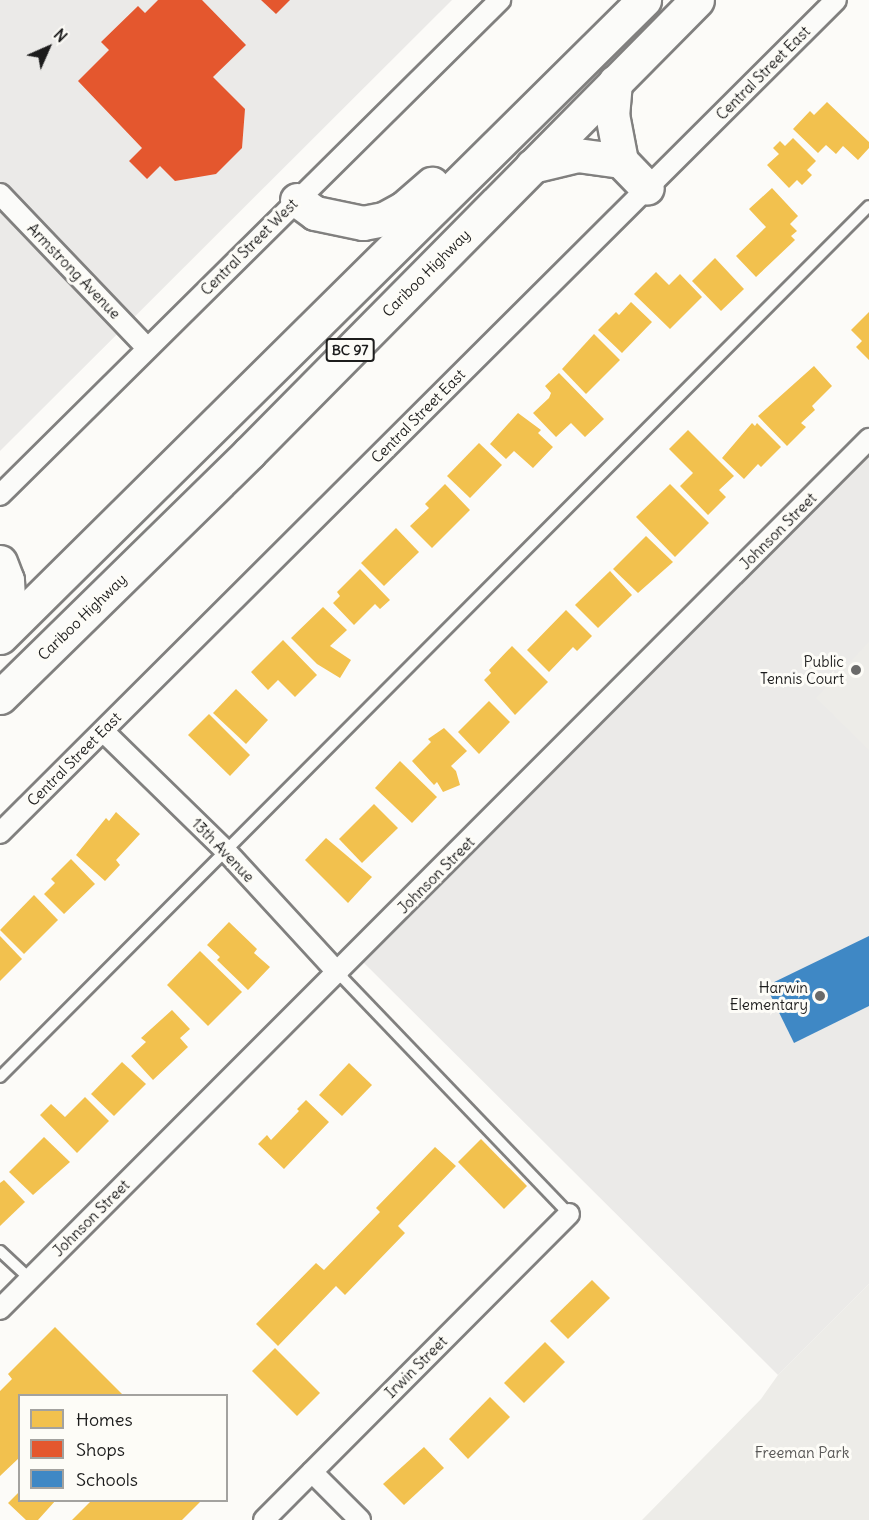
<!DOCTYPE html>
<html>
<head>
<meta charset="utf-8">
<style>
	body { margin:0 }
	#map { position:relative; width:869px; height:1520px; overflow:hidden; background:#fcfbf8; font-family:Delius,sans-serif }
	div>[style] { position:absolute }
	.built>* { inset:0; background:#ebeae8 }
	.green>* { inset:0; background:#edece8 }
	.homes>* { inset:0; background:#f2c14e }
	.shops>* { inset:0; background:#e4572e }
	.schools>* { inset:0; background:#3f88c5 }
	.roads { filter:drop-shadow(2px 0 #81807f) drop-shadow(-2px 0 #81807f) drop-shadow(0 2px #81807f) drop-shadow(0 -2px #81807f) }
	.service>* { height:10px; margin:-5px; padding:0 5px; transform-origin:5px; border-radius:5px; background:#fbfbf9 }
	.minor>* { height:20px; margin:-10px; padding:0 10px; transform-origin:10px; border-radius:10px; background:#fbfbf9 }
	.trunk>* { height:33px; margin:-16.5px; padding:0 16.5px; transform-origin:16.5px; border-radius:16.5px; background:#fbfbf9 }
	.dots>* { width:16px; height:16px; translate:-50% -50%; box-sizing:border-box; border:3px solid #fdfcf7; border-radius:50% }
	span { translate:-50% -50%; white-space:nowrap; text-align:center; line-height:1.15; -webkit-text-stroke:6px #fdfcf7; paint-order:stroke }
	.shield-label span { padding:2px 4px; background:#fdfcf7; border:2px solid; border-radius:4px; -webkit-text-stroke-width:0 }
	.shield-label { font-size:14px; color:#1c1c1c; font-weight:700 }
	.street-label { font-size:15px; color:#1c1c1c }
	.poi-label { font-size:15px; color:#1c1c1c }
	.right { translate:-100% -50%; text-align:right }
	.park-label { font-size:15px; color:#575655 }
	.legend { position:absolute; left:18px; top:1394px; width:210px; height:108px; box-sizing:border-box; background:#fdfcf7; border:2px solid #a3a29f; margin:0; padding:8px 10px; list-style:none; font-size:18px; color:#1c1c1c }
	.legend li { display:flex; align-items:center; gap:12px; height:30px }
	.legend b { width:30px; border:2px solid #a3a29f }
	.north { position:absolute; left:18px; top:18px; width:60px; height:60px; -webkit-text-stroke:4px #fdfcf7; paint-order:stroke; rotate:45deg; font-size:16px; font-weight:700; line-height:24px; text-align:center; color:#1c1c1c }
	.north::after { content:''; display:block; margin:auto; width:21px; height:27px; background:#1c1c1c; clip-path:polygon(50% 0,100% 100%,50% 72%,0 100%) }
</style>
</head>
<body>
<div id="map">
	<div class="built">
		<div style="clip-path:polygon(0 0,452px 0,0 451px)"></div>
		<div style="clip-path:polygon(869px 453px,869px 1284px,778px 1375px,363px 962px)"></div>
	</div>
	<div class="green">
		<div style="clip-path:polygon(869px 642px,869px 750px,816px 698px)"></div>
		<div style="clip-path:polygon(869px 1284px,869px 1520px,642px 1520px,761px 1399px,778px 1375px)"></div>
	</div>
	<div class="homes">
		<div style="clip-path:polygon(827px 102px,869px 142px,869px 148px,858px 160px,843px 146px,836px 154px,826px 145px,818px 153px,793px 129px,810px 111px,814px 115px)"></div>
		<div style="clip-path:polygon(793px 138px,816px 161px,807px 170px,812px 175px,802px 185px,797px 180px,789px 188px,767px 165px,779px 154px,773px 148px,780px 141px,785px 146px)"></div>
		<div style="clip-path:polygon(772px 188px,798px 216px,790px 224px,797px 231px,791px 236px,795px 240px,756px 277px,736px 256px,766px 227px,749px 209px)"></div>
		<div style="clip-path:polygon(715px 258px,744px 289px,721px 311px,692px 281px)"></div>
		<div style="clip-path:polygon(656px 272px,669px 285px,680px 274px,702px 297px,670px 329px,634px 294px)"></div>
		<div style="clip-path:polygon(631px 302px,652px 322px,622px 353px,598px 330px,616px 312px,619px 315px)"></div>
		<div style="clip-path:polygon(869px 312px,869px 360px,856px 347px,862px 341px,851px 330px)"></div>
		<div style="clip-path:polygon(594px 334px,620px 360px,586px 394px,562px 369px)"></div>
		<div style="clip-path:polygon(814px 366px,832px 386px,812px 406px,815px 410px,801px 423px,806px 427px,787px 446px,758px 416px)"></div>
		<div style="clip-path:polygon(559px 373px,604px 419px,585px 437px,571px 423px,556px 437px,533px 413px,549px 398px,551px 393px,545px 386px)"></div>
		<div style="clip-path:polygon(518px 413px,541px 430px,538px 433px,553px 447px,533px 468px,514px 451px,506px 459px,490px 444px)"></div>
		<div style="clip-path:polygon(752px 423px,755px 426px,757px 423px,781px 447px,761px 467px,758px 464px,744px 479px,722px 458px)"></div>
		<div style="clip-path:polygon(688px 430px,734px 476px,719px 490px,726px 497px,708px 515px,680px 486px,693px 473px,669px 449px)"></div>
		<div style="clip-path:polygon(479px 443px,502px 465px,470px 498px,447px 476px)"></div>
		<div style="clip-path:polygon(445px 484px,470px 510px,432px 548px,410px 526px,429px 508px,425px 504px)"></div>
		<div style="clip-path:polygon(670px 484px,709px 523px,675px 557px,636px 517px)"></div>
		<div style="clip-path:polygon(396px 528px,419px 552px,384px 586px,361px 563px)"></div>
		<div style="clip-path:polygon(646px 536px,673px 562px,638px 593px,613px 569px)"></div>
		<div style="clip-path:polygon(360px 569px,390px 600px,380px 609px,375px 604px,354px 625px,333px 603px,340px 596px,337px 592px)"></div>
		<div style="clip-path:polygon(610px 571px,632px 595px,598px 628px,575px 605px)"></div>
		<div style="clip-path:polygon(323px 607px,347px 630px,330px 646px,351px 660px,340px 678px,317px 664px,291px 638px)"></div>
		<div style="clip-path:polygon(566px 610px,592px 636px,577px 651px,573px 647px,549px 672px,527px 650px)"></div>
		<div style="clip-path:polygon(283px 640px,317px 675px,295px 697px,278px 680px,268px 690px,251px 672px)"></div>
		<div style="clip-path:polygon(512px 646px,548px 682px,515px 715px,484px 680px,491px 673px,489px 670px)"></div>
		<div style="clip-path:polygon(236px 689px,268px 720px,246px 744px,213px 713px)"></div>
		<div style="clip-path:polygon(489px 701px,510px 722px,479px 754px,458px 732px)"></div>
		<div style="clip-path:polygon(209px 714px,250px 755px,230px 776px,188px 735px)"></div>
		<div style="clip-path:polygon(444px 728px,467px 751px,451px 766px,456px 771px,460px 785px,443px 792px,437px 782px,434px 785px,412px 761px,431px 742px,428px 739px)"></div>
		<div style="clip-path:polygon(400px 761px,437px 797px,412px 823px,375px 788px)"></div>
		<div style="clip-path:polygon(374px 804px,398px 828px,362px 863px,339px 839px)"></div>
		<div style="clip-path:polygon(116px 812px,140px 834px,116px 860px,120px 865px,105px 881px,76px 855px,106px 818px,109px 821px)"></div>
		<div style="clip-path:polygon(326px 838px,372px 877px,348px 903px,305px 860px)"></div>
		<div style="clip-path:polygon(71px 859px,95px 884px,64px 914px,44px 894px,55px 883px,51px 879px)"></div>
		<div style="clip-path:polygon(34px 895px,58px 920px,24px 954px,0 930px)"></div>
		<div style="clip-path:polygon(229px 922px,257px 949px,254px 953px,270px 967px,248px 990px,217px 960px,220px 957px,207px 945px)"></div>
		<div style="clip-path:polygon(0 936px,22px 959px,0 981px)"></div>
		<div style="clip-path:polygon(200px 951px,242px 992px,208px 1026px,167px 985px)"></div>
		<div style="clip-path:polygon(172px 1010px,190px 1029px,180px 1038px,188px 1047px,153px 1080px,131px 1056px,146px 1042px,141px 1038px)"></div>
		<div style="clip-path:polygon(122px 1062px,146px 1084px,114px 1116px,91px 1094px)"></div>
		<div style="clip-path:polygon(349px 1063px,372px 1085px,342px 1116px,319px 1095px)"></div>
		<div style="clip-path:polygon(85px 1097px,109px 1121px,77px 1153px,40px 1115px,51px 1104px,65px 1117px)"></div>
		<div style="clip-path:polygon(306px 1100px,329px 1122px,284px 1169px,258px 1144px,267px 1135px,271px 1140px,299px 1111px,297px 1109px)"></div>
		<div style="clip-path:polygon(44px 1137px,70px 1162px,33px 1195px,9px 1172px)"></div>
		<div style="clip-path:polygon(481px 1139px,527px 1186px,504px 1209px,458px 1162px)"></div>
		<div style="clip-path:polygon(435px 1147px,456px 1166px,398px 1226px,405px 1233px,345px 1295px,336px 1286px,278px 1346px,256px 1324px,316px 1263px,324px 1270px,380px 1212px,376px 1208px)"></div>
		<div style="clip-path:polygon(4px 1180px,25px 1202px,0 1226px,0 1183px)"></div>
		<div style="clip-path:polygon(592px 1280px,610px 1298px,568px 1339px,550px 1321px)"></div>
		<div style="clip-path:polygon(55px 1327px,124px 1396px,20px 1396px,20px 1457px,0 1476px,0 1391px,12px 1379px,8px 1374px)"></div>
		<div style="clip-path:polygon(545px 1342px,565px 1362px,524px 1403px,504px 1383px)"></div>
		<div style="clip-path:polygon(275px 1348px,320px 1393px,297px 1416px,252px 1371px)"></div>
		<div style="clip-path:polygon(490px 1397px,510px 1417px,468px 1459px,449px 1439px)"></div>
		<div style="clip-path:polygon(424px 1447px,444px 1468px,404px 1505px,383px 1484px)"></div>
		<div style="clip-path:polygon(20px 1491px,20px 1500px,56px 1500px,38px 1520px,26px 1520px,8px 1503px)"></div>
		<div style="clip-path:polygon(92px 1500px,202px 1500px,182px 1520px,72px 1520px)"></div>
	</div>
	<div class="shops">
		<div style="clip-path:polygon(158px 0,202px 0,246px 45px,213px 77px,245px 109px,242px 148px,216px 174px,175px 181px,160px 166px,147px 179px,129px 161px,142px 148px,78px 81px,109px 50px,101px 42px,138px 6px,145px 13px)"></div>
		<div style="clip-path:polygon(261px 0,290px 0,276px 14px)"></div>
	</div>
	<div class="schools">
		<div style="clip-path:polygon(869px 936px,869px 1006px,794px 1043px,766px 986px)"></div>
	</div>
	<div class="roads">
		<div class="service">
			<div style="left:338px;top:973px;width:334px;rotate:46.2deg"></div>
			<div style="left:0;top:1077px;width:1230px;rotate:-45.07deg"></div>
			<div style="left:0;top:1251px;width:41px;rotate:43deg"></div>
		</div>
		<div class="minor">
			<div style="left:0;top:194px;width:213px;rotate:46.3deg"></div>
			<div style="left:0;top:495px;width:704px;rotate:-44.71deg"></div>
			<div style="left:103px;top:731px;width:170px;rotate:44.3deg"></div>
			<div style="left:225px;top:850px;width:167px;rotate:47.4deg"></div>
			<div style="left:0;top:833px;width:1180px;rotate:-44.9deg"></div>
			<div style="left:0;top:1309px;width:1230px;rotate:-45.03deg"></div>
			<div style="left:312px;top:1472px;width:68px;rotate:45deg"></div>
			<div style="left:264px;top:1520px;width:432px;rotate:-45.1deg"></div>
		</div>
		<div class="trunk">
			<div style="left:615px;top:82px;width:32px;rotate:95deg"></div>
			<div style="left:612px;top:114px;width:48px;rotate:79.2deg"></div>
			<div style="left:621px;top:161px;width:37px;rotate:46deg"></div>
			<div style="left:532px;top:166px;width:46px;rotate:-13.7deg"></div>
			<div style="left:577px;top:155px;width:44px;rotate:7.8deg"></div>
			<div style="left:297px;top:200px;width:22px;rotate:36deg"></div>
			<div style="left:315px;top:213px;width:49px;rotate:11.8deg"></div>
			<div style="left:363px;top:223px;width:21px;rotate:-11deg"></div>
			<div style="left:384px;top:219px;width:23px;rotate:-29deg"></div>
			<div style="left:404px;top:208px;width:37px;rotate:-41deg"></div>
			<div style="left:0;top:562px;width:19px;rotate:69deg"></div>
			<div style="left:7px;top:580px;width:17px;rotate:87deg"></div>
			<div style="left:8px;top:597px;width:22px;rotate:111deg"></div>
			<div style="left:0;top:637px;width:906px;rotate:-44.69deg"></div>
			<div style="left:0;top:697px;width:349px;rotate:-44.4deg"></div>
			<div style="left:249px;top:453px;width:637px;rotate:-45.32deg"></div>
		</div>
	</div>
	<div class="dots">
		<div style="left:856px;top:670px;background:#6a6a69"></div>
		<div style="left:820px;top:996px;background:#6a6a69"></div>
	</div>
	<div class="shield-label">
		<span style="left:350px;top:350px">BC 97</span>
	</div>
	<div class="street-label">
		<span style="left:763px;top:73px;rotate:-45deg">Central Street East</span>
		<span style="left:249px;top:247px;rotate:-45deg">Central Street West</span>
		<span style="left:74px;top:271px;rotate:46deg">Armstrong Avenue</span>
		<span style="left:426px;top:273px;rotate:-45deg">Cariboo Highway</span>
		<span style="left:418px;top:416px;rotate:-45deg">Central Street East</span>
		<span style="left:778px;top:531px;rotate:-45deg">Johnson Street</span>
		<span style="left:82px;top:617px;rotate:-44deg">Cariboo Highway</span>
		<span style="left:74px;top:759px;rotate:-45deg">Central Street East</span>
		<span style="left:223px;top:850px;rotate:46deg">13th Avenue</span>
		<span style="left:436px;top:875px;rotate:-45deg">Johnson Street</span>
		<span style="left:91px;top:1218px;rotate:-45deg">Johnson Street</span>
		<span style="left:416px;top:1367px;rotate:-45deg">Irwin Street</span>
	</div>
	<div class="poi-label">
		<span class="right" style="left:844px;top:670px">Public<br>Tennis Court</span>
		<span class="right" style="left:808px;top:996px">Harwin<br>Elementary</span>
	</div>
	<div class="park-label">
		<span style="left:802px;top:1453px">Freeman Park</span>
	</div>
	<ul class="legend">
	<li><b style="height:16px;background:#f2c14e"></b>Homes</li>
	<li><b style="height:16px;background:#e4572e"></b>Shops</li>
	<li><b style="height:16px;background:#3f88c5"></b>Schools</li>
	</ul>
	<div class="north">N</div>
</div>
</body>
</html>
